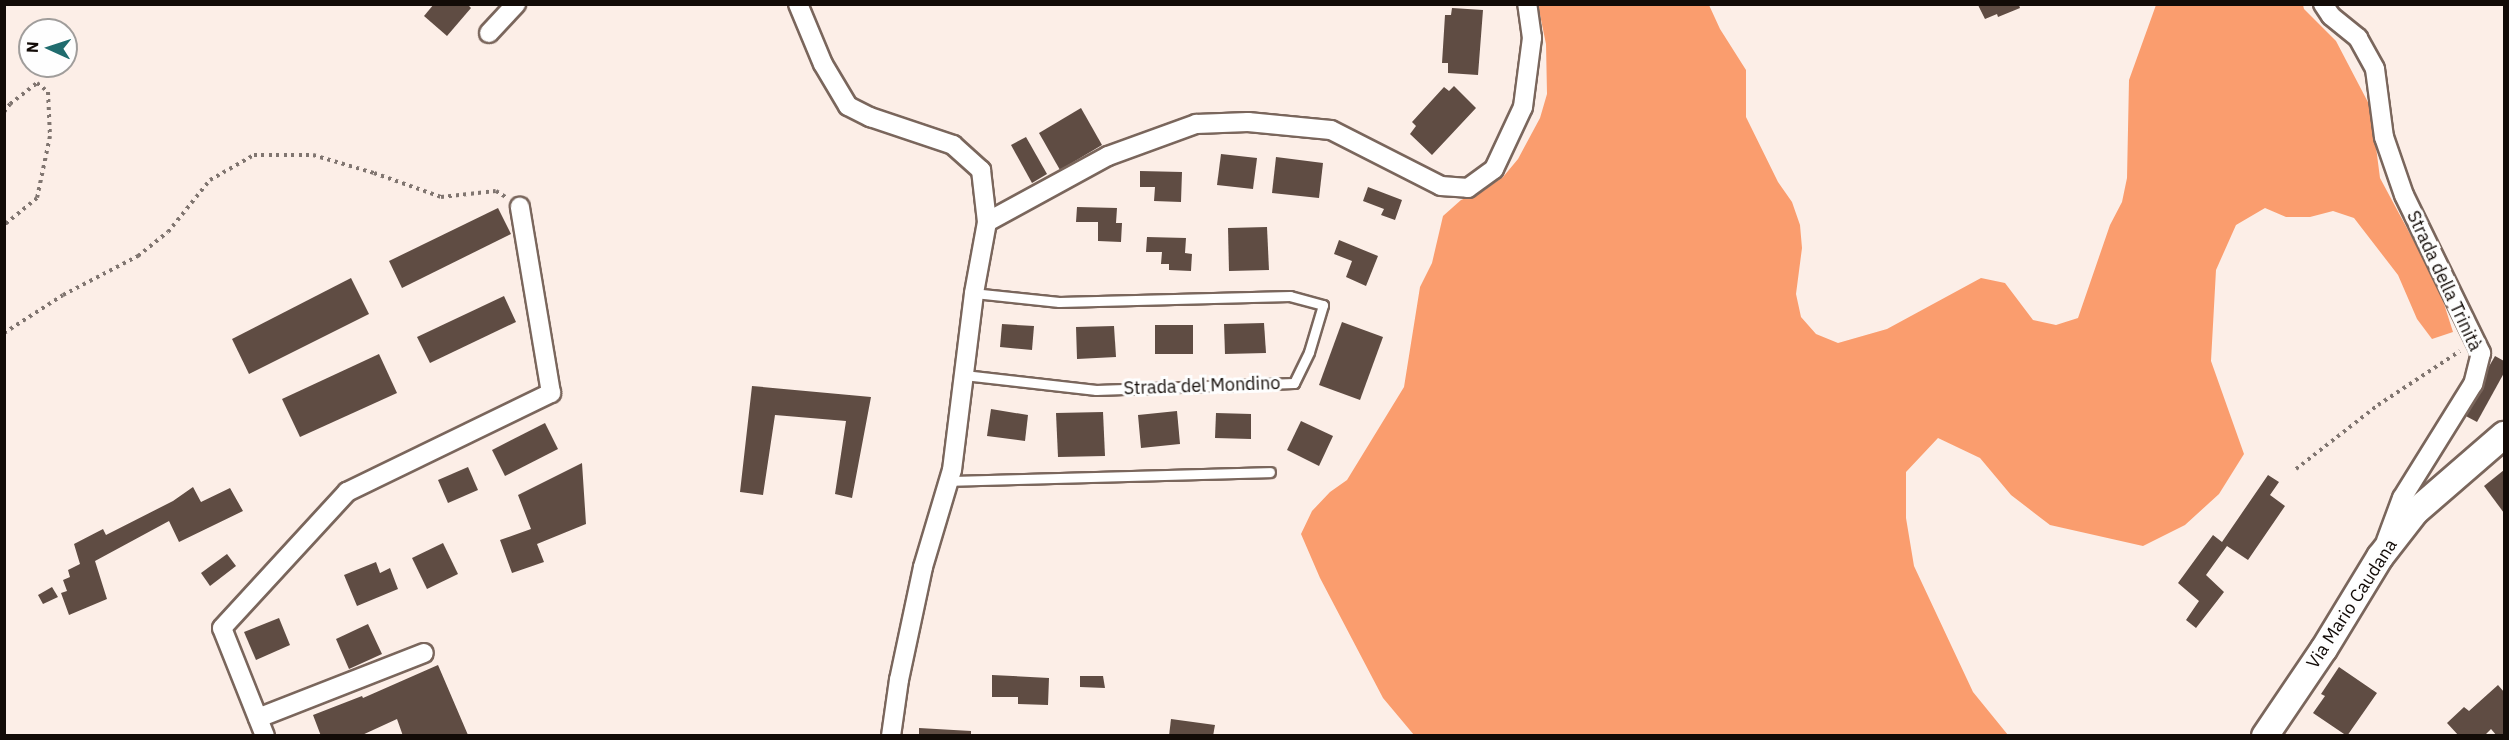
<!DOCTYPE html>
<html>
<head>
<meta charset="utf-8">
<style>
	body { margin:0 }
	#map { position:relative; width:2509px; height:740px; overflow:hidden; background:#fceee7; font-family:"IBM Plex Sans",sans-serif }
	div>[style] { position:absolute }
	.forest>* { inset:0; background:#fa9d6e }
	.building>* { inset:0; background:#5f4c43 }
	.path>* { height:4px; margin-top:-2px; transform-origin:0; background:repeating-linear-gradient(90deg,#807570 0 3px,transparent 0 7.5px) }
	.roads { filter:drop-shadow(2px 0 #7a665c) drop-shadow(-2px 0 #7a665c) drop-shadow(0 2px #7a665c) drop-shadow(0 -2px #7a665c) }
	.lane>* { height:9px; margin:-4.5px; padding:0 4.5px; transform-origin:4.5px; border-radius:4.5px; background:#fff }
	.street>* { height:18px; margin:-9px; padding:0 9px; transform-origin:9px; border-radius:9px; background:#fff }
	.secondary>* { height:26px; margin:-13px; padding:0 13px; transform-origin:13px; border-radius:13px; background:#fff }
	span { translate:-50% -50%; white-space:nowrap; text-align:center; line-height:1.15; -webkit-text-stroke:6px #fefefe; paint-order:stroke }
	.street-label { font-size:18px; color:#120b07 }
	.frame { position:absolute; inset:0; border:6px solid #120b07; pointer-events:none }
	.north { position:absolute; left:18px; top:18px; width:60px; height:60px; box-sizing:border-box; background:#fefefe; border:2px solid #a09d9b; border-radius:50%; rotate:273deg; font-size:16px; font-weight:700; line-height:24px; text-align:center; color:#120b07 }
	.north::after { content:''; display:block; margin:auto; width:21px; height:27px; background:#206c6e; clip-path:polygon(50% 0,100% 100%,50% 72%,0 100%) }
</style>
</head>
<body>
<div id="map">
	<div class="forest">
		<div style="clip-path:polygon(1538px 5px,1709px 5px,1720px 29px,1746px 70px,1746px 117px,1778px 182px,1792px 202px,1800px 225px,1802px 248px,1796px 294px,1801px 317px,1816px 334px,1838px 343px,1887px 329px,1981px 278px,2005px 283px,2033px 320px,2056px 325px,2078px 318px,2110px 225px,2122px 202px,2127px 178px,2129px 80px,2156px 5px,2303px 5px,2304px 9px,2336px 41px,2371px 108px,2380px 178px,2439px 288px,2453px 332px,2432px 339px,2417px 319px,2398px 275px,2354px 218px,2333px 211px,2310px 217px,2286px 217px,2265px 208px,2236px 225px,2216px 270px,2211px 361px,2244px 454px,2219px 494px,2185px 525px,2143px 546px,2050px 525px,2011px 495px,1980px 458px,1938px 438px,1906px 472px,1906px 518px,1914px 566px,1973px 692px,2008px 735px,1414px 735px,1383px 698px,1320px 578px,1301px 534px,1312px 511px,1330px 492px,1347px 480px,1404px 387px,1420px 287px,1432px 263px,1443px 216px,1461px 200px,1483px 191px,1503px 177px,1518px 159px,1540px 118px,1547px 94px,1546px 44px)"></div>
	</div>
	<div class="building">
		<div style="clip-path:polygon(434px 4px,467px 4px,471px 8px,447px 36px,424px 16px)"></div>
		<div style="clip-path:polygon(1978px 5px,2019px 5px,2020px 8px,1998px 17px,1997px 14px,1985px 19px)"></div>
		<div style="clip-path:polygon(1452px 8px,1483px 10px,1478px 75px,1448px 73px,1448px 63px,1442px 63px,1445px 15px,1451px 15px)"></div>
		<div style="clip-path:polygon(1454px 86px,1476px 108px,1432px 155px,1410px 134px,1416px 126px,1412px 122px,1444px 87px,1449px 91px)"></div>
		<div style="clip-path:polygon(1081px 108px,1102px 145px,1060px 170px,1039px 133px)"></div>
		<div style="clip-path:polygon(1026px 137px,1047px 174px,1032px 183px,1011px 145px)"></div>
		<div style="clip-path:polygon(1221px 154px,1257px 158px,1253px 189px,1217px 185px)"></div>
		<div style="clip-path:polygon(1276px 157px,1323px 163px,1319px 198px,1272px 193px)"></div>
		<div style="clip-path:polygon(1140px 171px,1182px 172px,1181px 202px,1154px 201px,1155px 187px,1140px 187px)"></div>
		<div style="clip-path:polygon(1368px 187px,1402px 200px,1395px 220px,1381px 215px,1384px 209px,1363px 201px)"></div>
		<div style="clip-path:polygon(1077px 207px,1117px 208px,1116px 223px,1122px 223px,1121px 242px,1098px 241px,1098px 222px,1076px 222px)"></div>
		<div style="clip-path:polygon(498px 208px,511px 234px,402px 288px,389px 261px)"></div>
		<div style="clip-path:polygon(1267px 227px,1269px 270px,1229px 271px,1228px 228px)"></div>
		<div style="clip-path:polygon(1147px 237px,1186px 238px,1185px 253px,1192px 254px,1191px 271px,1169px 270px,1169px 264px,1161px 264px,1162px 252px,1146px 252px)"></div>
		<div style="clip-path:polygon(1339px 240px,1378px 256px,1366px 286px,1346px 277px,1352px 261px,1334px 254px)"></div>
		<div style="clip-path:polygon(351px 278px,369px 314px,249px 374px,232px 339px)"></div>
		<div style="clip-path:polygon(504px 296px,516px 322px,430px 363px,417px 337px)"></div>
		<div style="clip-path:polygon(1342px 322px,1383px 337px,1360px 400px,1319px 385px)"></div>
		<div style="clip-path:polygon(1264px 323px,1266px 353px,1225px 354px,1224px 324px)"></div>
		<div style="clip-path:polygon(1002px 324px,1034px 326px,1032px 350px,1000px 347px)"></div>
		<div style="clip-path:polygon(1155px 325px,1193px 325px,1193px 354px,1155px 354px)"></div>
		<div style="clip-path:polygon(1114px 326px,1116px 357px,1077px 359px,1076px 327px)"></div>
		<div style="clip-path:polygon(379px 354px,397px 393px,300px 437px,282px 399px)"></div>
		<div style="clip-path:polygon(2495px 356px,2504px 361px,2504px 373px,2477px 422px,2462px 414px)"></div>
		<div style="clip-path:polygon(752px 386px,871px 397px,852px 498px,835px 494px,846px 421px,775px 415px,763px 495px,740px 492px)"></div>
		<div style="clip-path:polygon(991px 409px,1028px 415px,1025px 441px,987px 436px)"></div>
		<div style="clip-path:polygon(1177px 411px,1180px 444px,1141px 448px,1138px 415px)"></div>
		<div style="clip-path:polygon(1103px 412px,1105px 456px,1058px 457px,1056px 413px)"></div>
		<div style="clip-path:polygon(1216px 413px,1251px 414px,1251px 439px,1215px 438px)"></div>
		<div style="clip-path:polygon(1301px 421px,1333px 436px,1319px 466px,1287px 450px)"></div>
		<div style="clip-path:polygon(545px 423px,558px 449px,505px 476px,492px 450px)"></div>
		<div style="clip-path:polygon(582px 463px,586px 524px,537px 544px,544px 562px,512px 573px,500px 540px,531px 529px,518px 495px)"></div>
		<div style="clip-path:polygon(468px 467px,478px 490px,448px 503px,438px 480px)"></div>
		<div style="clip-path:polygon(2504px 470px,2504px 513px,2484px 486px)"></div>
		<div style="clip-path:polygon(2268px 475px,2279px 482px,2270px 495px,2285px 506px,2248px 560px,2227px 546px,2206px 575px,2224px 592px,2196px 628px,2186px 620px,2199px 601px,2178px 583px,2213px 535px,2222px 542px)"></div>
		<div style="clip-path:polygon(193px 487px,201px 502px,230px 488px,243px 511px,179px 542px,169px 521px,95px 561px,107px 599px,69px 615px,61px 593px,67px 591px,63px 580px,70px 577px,68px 570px,80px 564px,74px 544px,103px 529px,106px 535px,173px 501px)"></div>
		<div style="clip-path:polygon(443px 543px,458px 574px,427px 589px,412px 558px)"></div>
		<div style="clip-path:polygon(227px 554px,236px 566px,210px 586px,201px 573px)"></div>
		<div style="clip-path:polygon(376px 562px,380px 573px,390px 568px,398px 589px,357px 606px,344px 575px)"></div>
		<div style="clip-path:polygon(52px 587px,58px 597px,43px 604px,38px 595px)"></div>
		<div style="clip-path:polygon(279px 618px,290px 645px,256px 660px,244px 632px)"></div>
		<div style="clip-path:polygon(368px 624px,382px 654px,349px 669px,336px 639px)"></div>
		<div style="clip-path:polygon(438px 665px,468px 735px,403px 736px,397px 719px,360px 736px,321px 736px,313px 715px,362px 696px,363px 698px)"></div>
		<div style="clip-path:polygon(2339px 667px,2377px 693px,2347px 736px,2313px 713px,2325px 696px,2321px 694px)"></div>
		<div style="clip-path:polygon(992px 675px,1049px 678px,1048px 705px,1018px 704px,1018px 697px,992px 697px)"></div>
		<div style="clip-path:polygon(1080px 676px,1103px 676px,1105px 688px,1080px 687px)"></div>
		<div style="clip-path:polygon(2498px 685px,2504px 692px,2504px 736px,2497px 736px,2491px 729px,2484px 736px,2459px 736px,2447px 723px,2464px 707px,2469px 711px)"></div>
		<div style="clip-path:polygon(1171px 719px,1215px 725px,1213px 736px,1169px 736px)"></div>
		<div style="clip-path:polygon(919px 728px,971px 731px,971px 736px,919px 736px)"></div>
	</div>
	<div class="path">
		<div style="left:4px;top:112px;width:10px;rotate:-53deg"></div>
		<div style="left:10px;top:104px;width:34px;rotate:-38deg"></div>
		<div style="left:37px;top:83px;width:14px;rotate:39deg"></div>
		<div style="left:48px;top:92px;width:44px;rotate:87.4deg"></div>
		<div style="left:50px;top:136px;width:63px;rotate:101.8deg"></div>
		<div style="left:37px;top:198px;width:43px;rotate:140.7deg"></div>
		<div style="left:4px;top:333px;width:70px;rotate:-32.8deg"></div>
		<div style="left:63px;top:295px;width:85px;rotate:-27.5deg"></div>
		<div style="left:138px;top:256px;width:38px;rotate:-39deg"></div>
		<div style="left:168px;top:232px;width:67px;rotate:-51.1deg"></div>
		<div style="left:210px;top:180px;width:51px;rotate:-29.6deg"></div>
		<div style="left:254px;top:155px;width:59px"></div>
		<div style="left:313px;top:155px;width:64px;rotate:16.4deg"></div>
		<div style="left:374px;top:173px;width:71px;rotate:19.7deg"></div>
		<div style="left:441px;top:197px;width:55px;rotate:-6.2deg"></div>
		<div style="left:496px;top:191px;width:13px;rotate:32deg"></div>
		<div style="left:2296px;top:469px;width:104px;rotate:-38deg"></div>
		<div style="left:2378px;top:405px;width:98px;rotate:-33.4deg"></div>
	</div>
	<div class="roads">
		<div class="lane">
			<div style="left:964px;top:375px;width:133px;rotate:6.5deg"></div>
			<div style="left:1096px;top:390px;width:198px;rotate:-2deg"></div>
			<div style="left:1294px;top:383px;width:34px;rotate:-64deg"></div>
			<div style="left:1309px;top:352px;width:49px;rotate:-73.4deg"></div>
			<div style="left:1323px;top:305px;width:34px;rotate:-165deg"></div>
			<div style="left:1290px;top:296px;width:231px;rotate:178.5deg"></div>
			<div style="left:1059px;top:302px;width:85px;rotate:-174deg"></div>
			<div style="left:948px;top:481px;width:322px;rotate:-1.6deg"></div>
		</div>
		<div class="street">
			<div style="left:798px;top:4px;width:65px;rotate:67.4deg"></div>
			<div style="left:823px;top:64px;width:49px;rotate:59.2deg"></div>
			<div style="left:848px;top:106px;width:25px;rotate:27deg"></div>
			<div style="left:870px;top:117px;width:88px;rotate:18.6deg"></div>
			<div style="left:953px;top:145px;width:38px;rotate:42deg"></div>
			<div style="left:981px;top:170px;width:52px;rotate:83.4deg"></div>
			<div style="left:2323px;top:4px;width:14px;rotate:56deg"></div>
			<div style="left:2331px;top:16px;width:35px;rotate:39deg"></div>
			<div style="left:2358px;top:38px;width:35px;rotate:61deg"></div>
			<div style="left:2375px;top:69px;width:69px;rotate:82.5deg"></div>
			<div style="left:2384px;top:137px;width:61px;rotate:71deg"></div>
			<div style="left:2404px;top:195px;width:176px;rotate:64deg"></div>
			<div style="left:2481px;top:353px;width:32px;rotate:104deg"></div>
			<div style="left:2473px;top:384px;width:134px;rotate:121.9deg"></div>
			<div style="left:2402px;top:498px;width:46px;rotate:110.4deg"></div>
			<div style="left:489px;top:33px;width:40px;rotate:-47deg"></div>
			<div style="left:258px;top:718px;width:178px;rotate:-21.4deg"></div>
			<div style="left:265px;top:736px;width:116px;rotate:-111.7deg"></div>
			<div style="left:222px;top:628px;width:185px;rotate:-47.4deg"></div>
			<div style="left:347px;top:492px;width:227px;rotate:-25.9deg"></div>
			<div style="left:551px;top:393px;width:189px;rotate:-99.5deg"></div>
			<div style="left:891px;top:736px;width:57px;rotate:-81.9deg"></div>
			<div style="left:899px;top:680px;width:116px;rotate:-78deg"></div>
			<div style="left:923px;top:567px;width:101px;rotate:-73.4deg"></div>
			<div style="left:952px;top:470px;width:178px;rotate:-82.9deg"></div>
			<div style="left:974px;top:293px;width:72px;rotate:-79.6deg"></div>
			<div style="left:987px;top:222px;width:138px;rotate:-28.6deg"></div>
			<div style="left:1108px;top:156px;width:94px;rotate:-20deg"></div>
			<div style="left:1196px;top:124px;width:52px;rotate:-2.2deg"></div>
			<div style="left:1248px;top:122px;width:83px;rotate:5.5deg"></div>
			<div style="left:1331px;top:130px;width:123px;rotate:27deg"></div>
			<div style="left:1441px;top:186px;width:27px;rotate:4deg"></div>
			<div style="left:1468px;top:188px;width:32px;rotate:-36deg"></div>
			<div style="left:1494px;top:169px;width:68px;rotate:-64.9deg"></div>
			<div style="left:1523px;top:107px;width:70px;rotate:-82.6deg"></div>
			<div style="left:1532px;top:38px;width:34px;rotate:-98deg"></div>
		</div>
		<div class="secondary">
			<div style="left:2265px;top:736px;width:105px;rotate:-55.9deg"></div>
			<div style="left:2324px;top:649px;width:108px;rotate:-58.7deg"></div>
			<div style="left:2380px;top:557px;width:57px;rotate:-52.1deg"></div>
			<div style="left:2415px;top:512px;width:118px;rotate:-40.9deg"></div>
		</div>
	</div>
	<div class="street-label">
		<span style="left:2444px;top:281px;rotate:65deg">Strada della Trinità</span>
		<span style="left:1202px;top:386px;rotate:-2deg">Strada del Mondino</span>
		<span style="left:2352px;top:604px;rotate:-57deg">Via Mario Caudana</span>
	</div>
	<div class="frame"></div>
	<div class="north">N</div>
</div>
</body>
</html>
